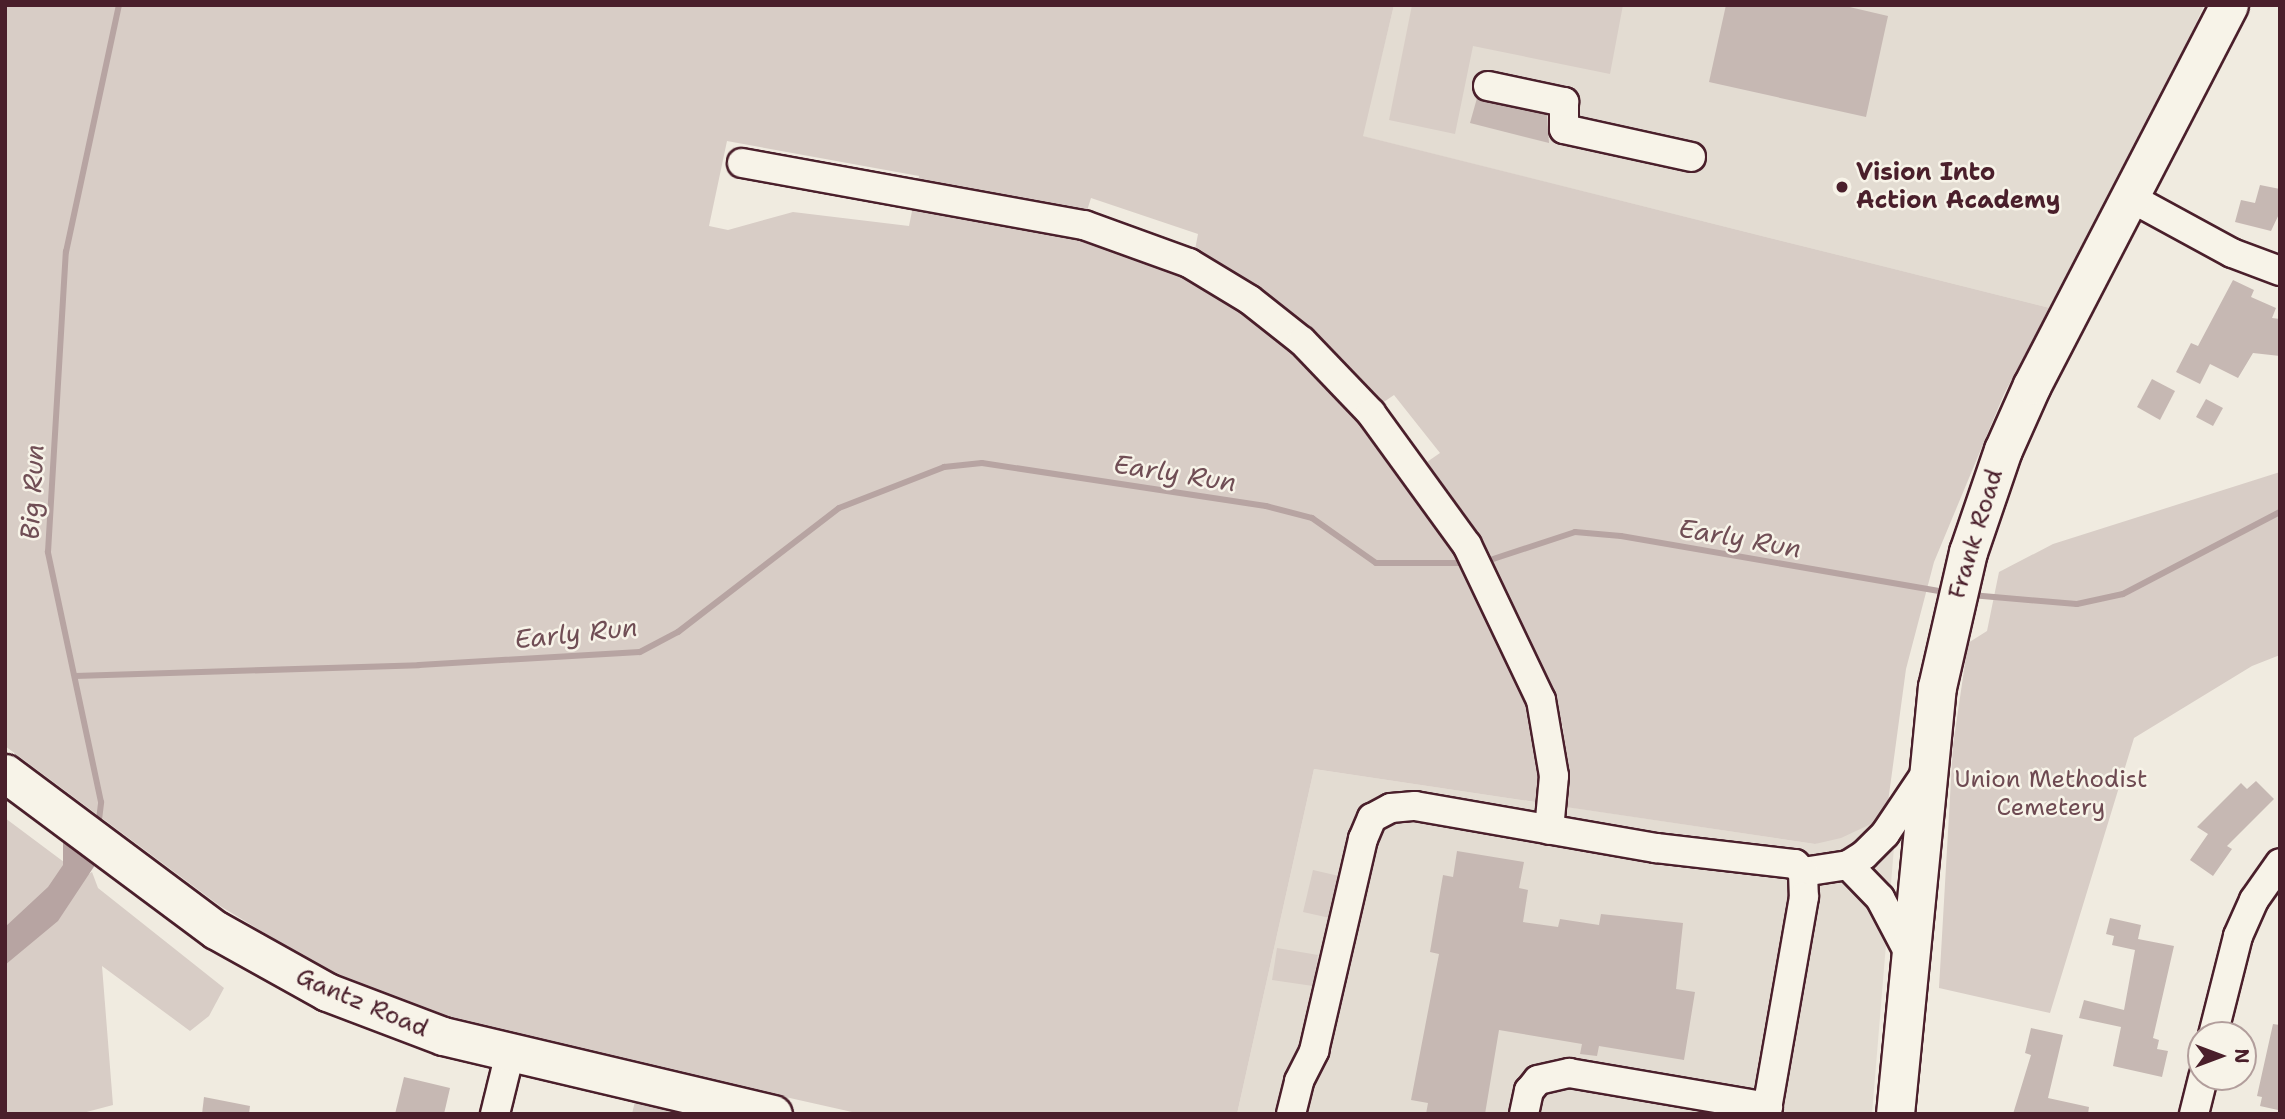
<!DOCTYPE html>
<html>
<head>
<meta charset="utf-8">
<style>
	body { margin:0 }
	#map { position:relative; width:2285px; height:1119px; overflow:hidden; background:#f0ebe0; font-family:"Shantell Sans",sans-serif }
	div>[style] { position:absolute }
	.built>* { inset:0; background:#e3dcd2 }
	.green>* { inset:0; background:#d8cdc6 }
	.water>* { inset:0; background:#b7a4a2 }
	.stream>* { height:6px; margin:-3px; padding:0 3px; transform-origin:3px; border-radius:3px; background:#b7a4a2 }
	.building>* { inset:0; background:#c6b8b3 }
	.roads { filter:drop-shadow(2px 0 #4a1f2b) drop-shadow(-2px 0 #4a1f2b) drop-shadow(0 2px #4a1f2b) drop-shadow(0 -2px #4a1f2b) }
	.minor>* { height:28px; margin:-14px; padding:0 14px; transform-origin:14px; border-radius:14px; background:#f7f3e8 }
	.major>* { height:37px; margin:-18.5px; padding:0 18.5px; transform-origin:18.5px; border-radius:18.5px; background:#f7f3e8 }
	.dots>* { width:19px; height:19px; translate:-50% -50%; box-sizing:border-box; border:4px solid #f7f3e8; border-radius:50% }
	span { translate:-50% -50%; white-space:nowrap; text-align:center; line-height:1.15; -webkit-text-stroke:5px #f7f3e8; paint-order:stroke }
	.poi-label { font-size:24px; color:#4a1f2b; font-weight:700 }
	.left { translate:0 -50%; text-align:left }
	.street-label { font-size:24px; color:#4a1f2b }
	.park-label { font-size:24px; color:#6e4a52 }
	.water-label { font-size:26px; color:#704e55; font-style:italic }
	.frame { position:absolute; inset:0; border:7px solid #4a1f2b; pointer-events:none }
	.north { position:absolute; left:2187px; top:1021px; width:70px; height:70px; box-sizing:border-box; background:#f7f3e8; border:2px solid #b29e9c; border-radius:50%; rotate:90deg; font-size:19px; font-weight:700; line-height:28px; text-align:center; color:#4a1f2b }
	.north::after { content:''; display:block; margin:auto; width:24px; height:32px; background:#4a1f2b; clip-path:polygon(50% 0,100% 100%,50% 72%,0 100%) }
</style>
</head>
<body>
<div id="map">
	<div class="built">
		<div style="clip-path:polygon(1394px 5px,2204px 5px,2143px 142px,2050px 308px,1362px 136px)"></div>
		<div style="clip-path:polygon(1314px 769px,1815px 844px,1897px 811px,1872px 1114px,1237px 1114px)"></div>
	</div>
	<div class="green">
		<div style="clip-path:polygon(5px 5px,1394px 5px,1363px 136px,2050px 308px,2004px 394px,1934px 562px,1906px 669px,1886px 817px,1841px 838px,1815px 844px,1559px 806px,1565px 761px,1563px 727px,1508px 607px,1424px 464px,1440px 453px,1394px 395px,1378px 406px,1194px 255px,1198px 234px,1091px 198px,1085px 217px,917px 189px,919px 176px,727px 141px,709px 226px,728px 230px,793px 212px,909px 226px,913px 206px,1083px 236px,1196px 276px,1313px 362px,1402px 463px,1455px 546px,1535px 715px,1542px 761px,1535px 802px,1314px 769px,1237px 1114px,861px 1114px,493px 1031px,412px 1007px,332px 974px,220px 906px,5px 746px)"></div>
		<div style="clip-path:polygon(1412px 5px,1623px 5px,1610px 74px,1473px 46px,1455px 134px,1389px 120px)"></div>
		<div style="clip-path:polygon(2280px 472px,2280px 655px,2252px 666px,2134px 738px,2050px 1013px,1939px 988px,1953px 745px,1968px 643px,1987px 631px,1999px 572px,2053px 544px)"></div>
		<div style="clip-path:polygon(5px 818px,84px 877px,92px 872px,98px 888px,224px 988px,209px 1016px,190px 1031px,102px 966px,113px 1105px,79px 1114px,5px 1114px)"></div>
		<div style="clip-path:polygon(1313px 870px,1339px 876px,1330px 918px,1303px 912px)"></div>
		<div style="clip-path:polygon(1277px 948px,1318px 955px,1313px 986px,1272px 980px)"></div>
		<div style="clip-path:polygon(635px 1101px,694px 1114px,632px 1114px)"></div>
	</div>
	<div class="water">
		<div style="clip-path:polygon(63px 838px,103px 853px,58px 921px,5px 965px,5px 927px,48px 887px,63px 865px)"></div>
	</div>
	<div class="stream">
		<div style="left:1484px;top:562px;width:96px;rotate:-18.2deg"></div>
		<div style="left:1575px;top:532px;width:46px;rotate:5deg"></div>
		<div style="left:1621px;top:536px;width:330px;rotate:9.8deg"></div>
		<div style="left:1971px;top:595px;width:106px;rotate:4.9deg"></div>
		<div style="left:2077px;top:604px;width:47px;rotate:-12.3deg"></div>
		<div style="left:2123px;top:594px;width:177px;rotate:-27.6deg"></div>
		<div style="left:75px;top:676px;width:344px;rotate:-1.8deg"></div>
		<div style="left:419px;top:665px;width:221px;rotate:-3.4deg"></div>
		<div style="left:640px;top:652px;width:43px;rotate:-27.8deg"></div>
		<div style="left:678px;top:632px;width:203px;rotate:-37.6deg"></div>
		<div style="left:839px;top:508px;width:113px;rotate:-21.3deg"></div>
		<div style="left:944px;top:467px;width:38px;rotate:-6deg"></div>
		<div style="left:982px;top:463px;width:287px;rotate:8.6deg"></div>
		<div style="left:1266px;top:506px;width:48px;rotate:14.6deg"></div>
		<div style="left:1312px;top:518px;width:78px;rotate:35.1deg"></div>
		<div style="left:1376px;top:563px;width:90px"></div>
		<div style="left:98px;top:828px;width:26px;rotate:-83deg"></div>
		<div style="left:101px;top:802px;width:256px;rotate:-102deg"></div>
		<div style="left:48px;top:552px;width:301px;rotate:-86.6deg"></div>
		<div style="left:66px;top:252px;width:253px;rotate:-77.9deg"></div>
	</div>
	<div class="building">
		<div style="clip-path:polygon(1726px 5px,1841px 5px,1888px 16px,1866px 117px,1709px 82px)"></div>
		<div style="clip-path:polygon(1477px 98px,1547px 115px,1549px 143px,1470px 123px)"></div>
		<div style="clip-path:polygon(2260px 185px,2280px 189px,2280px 212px,2271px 231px,2235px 222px,2241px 200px,2255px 203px)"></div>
		<div style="clip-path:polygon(2233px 280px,2254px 290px,2251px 297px,2276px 308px,2272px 318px,2280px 319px,2280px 356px,2253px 353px,2238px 378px,2210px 364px,2200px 384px,2176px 372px,2191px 343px,2198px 346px)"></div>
		<div style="clip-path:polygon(2152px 379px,2175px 391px,2160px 420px,2137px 407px)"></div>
		<div style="clip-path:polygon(2206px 399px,2223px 408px,2213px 426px,2196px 417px)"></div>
		<div style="clip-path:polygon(2256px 781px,2274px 799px,2227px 846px,2232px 849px,2213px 876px,2190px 860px,2208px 834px,2197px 827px,2241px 783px,2247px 789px)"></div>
		<div style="clip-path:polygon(1457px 851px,1524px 862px,1519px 888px,1528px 890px,1523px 922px,1558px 927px,1560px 919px,1599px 925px,1601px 914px,1683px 923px,1676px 989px,1695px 992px,1684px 1060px,1599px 1046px,1597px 1056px,1580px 1054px,1582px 1044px,1499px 1030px,1485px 1114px,1426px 1114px,1428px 1103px,1411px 1100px,1439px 954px,1430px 952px,1443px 875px,1453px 877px)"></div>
		<div style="clip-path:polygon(2110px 918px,2141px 925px,2138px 939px,2174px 946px,2153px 1038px,2159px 1040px,2157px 1049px,2168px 1051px,2162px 1077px,2113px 1066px,2121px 1027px,2079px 1018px,2084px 1000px,2124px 1010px,2135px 950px,2112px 945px,2114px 936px,2106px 934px)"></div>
		<div style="clip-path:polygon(2273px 1024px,2280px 1025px,2278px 1110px,2260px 1106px,2262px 1097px,2257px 1096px)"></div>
		<div style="clip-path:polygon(2031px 1028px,2063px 1035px,2048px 1098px,2089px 1107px,2088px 1114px,2013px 1114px,2031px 1055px,2025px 1053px)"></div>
		<div style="clip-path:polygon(404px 1077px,450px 1088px,444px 1114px,395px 1114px)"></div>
		<div style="clip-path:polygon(204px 1097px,250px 1106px,249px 1114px,202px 1114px)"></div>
	</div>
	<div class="roads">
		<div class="minor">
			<div style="left:1488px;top:86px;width:78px;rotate:11.9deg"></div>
			<div style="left:1564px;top:102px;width:27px;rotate:90deg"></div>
			<div style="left:1564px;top:129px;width:130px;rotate:12.4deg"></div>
			<div style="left:742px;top:163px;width:348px;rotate:10.3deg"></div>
			<div style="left:1084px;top:225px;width:112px;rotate:19.9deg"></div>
			<div style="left:1189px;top:263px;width:71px;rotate:31.2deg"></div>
			<div style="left:1250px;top:300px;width:66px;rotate:38.3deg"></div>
			<div style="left:1302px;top:341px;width:100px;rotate:46.2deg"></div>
			<div style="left:1371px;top:413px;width:163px;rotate:54deg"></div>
			<div style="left:1467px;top:545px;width:172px;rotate:64.5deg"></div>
			<div style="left:1541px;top:700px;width:77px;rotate:80.3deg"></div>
			<div style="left:1554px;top:776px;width:54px;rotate:95.3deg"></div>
			<div style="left:2131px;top:198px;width:115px;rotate:28.6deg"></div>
			<div style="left:2232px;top:253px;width:51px;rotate:20.6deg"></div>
			<div style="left:1848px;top:865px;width:46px;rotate:45.9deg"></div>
			<div style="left:1880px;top:898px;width:67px;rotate:62.3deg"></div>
			<div style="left:1803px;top:872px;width:46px;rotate:-8.8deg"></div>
			<div style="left:1848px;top:865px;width:19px;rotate:-32deg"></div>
			<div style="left:1864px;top:855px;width:30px;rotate:-45deg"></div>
			<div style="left:1885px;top:834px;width:77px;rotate:-56.1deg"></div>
			<div style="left:2213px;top:1035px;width:102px;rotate:-75.8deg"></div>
			<div style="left:2238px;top:936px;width:39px;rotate:-66deg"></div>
			<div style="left:2254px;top:900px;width:45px;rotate:-54.9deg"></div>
			<div style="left:495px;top:1114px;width:63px;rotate:-76.2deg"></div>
			<div style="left:1291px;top:1114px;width:34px;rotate:-76deg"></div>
			<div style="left:1299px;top:1081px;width:34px;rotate:-63deg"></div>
			<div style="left:1314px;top:1051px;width:218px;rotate:-77deg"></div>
			<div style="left:1363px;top:839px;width:23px;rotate:-67deg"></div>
			<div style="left:1372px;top:818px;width:21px;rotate:-28deg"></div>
			<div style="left:1391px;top:808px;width:24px;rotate:-5deg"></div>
			<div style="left:1415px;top:806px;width:245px;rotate:9.9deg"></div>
			<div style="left:1656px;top:848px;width:140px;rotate:6.6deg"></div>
			<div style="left:1795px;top:864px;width:11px;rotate:45deg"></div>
			<div style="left:1803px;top:872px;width:25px;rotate:88deg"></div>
			<div style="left:1804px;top:897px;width:220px;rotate:99.9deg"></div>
			<div style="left:1524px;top:1114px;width:24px;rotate:-78deg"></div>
			<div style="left:1529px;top:1091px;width:14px;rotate:-51deg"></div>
			<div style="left:1538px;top:1080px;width:32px;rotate:-13deg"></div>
			<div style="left:1569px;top:1073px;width:202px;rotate:9.7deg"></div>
			<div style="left:2194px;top:1114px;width:38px;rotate:-76deg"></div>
		</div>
		<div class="major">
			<div style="left:5px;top:773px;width:263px;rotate:36.7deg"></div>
			<div style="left:216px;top:930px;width:127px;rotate:29.2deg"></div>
			<div style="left:327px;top:992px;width:124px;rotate:20.8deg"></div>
			<div style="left:443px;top:1036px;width:339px;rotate:13.3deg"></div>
			<div style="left:1895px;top:1114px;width:429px;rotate:-84.4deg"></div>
			<div style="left:1937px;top:687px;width:139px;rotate:-77.1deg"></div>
			<div style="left:1968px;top:552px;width:108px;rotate:-71.1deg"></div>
			<div style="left:2003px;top:450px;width:71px;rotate:-66deg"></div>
			<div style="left:2032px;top:385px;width:428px;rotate:-62.6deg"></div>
		</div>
	</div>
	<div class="dots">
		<div style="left:1842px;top:187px;background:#4a1f2b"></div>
	</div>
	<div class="poi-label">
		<span class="left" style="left:1856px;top:187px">Vision Into<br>Action Academy</span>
	</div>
	<div class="street-label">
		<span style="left:1976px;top:534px;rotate:-73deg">Frank Road</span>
		<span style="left:362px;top:1003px;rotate:23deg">Gantz Road</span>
	</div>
	<div class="park-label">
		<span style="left:2051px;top:794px">Union Methodist<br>Cemetery</span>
	</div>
	<div class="water-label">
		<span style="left:1175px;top:473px;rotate:9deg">Early Run</span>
		<span style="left:32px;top:492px;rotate:-87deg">Big Run</span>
		<span style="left:1740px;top:538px;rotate:10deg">Early Run</span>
		<span style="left:576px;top:633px;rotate:-6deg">Early Run</span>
	</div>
	<div class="frame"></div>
	<div class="north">N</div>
</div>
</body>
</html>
